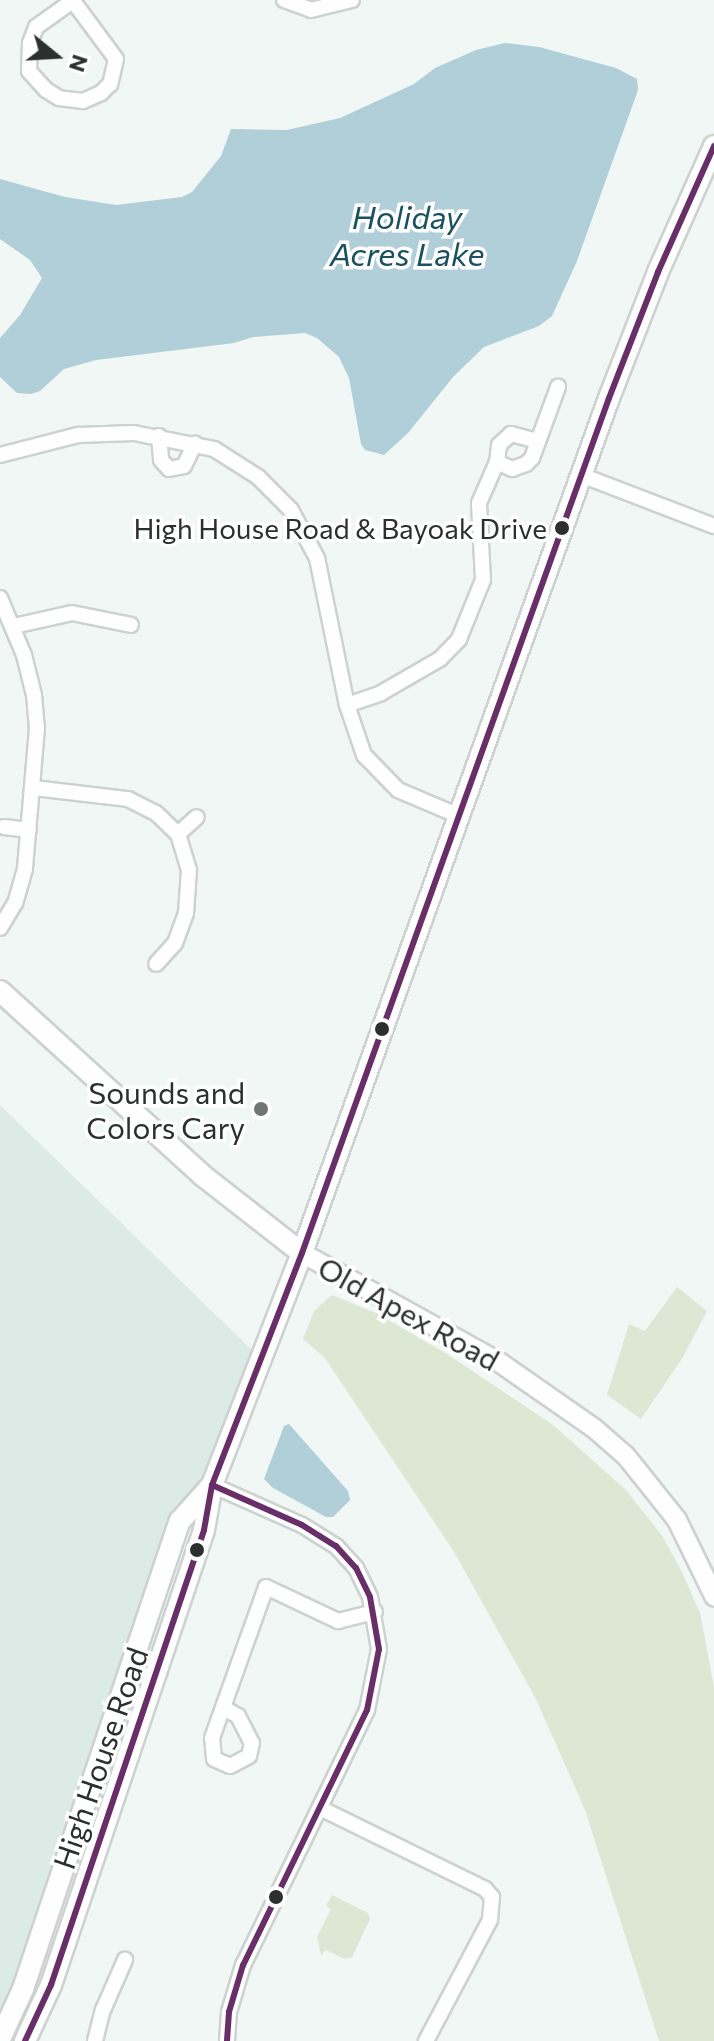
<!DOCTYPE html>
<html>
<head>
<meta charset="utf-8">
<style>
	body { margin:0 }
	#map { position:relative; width:714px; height:2041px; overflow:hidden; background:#f0f7f4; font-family:Commissioner,sans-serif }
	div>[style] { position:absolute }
	.built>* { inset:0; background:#ddebe6 }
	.green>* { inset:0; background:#dce7d4 }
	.water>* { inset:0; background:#b1cfd8 }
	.roads { filter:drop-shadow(2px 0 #ccd2cf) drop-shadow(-2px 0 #ccd2cf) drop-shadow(0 2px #ccd2cf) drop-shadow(0 -2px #ccd2cf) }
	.minor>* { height:14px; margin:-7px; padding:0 7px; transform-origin:7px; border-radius:7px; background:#fdfefd }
	.tertiary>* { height:18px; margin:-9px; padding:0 9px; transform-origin:9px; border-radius:9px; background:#fdfefd }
	.secondary>* { height:20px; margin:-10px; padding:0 10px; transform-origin:10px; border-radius:10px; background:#fdfefd }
	.bus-1>* { height:6px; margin:-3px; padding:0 3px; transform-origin:3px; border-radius:3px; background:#672e68 }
	.dots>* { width:22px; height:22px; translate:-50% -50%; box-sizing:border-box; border:4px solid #fff; border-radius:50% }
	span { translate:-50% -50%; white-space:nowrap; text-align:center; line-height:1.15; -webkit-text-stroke:7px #fff; paint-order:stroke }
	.bus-label { font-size:28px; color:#2b302f }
	.right { translate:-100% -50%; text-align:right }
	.poi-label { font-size:30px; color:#2b302f }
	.street-label { font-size:30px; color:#2b302f }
	.water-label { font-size:32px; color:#195160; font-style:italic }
	.north { position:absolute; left:16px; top:16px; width:80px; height:80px; -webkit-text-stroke:6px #fff; paint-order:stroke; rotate:108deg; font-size:22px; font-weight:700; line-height:32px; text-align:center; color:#2b302f }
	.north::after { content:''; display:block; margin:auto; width:28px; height:36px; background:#2b302f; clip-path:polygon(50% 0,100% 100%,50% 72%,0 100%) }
</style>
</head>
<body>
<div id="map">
	<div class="built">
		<div style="clip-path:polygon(0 1105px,260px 1358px,212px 1485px,180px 1521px,0 2039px)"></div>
	</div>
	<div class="green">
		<div style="clip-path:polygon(677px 1287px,707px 1311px,683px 1357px,641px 1419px,607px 1395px,629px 1324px,645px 1331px)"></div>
		<div style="clip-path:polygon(332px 1295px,378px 1314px,447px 1354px,553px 1425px,626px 1490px,663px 1537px,682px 1572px,700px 1613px,714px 1687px,714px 2041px,659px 2041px,585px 1810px,536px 1699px,453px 1550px,325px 1358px,303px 1339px,314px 1311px)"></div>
		<div style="clip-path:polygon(332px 1895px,368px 1913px,370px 1919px,352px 1957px,345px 1959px,326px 1950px,321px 1955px,317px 1937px,331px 1909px,326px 1906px)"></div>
	</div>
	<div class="water">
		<div style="clip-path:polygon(505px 43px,539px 47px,616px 68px,637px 79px,638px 90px,577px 261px,552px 316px,539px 326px,484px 347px,453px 377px,408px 433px,384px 455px,365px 450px,361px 444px,349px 378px,339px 357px,317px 338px,305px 333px,253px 337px,234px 343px,96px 360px,64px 369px,40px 391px,31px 394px,17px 393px,0 377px,0 338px,20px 315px,42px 278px,30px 260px,0 239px,0 179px,65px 197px,116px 205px,182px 197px,192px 192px,221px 156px,231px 129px,287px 130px,340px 118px,414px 84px,435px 68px,476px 50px)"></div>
		<div style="clip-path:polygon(289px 1424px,348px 1491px,350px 1500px,333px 1517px,326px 1517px,273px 1488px,264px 1479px,284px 1426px)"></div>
	</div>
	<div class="roads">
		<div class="minor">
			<div style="left:284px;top:0;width:29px;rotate:20deg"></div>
			<div style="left:311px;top:10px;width:42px;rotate:-13.7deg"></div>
			<div style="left:73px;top:1px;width:72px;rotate:53.4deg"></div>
			<div style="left:116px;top:59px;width:26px;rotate:103deg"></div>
			<div style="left:110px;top:84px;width:13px;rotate:135deg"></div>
			<div style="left:101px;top:93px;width:20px;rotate:156deg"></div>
			<div style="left:83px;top:101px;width:24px;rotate:-173deg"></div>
			<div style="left:59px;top:98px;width:15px;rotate:-148deg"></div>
			<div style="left:46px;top:90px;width:25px;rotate:-132deg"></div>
			<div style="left:29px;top:71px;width:28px;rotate:-88deg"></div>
			<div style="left:30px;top:43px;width:17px;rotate:-69deg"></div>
			<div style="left:36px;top:27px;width:47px;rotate:-35.4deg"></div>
			<div style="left:159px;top:436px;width:24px;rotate:85deg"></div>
			<div style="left:161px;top:460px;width:12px;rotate:48deg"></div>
			<div style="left:169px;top:469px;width:15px;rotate:-11deg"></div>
			<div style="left:184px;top:466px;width:25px;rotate:-64deg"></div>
			<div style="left:0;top:455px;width:81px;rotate:-14.4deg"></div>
			<div style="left:78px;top:435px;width:56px;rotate:-2deg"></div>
			<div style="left:134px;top:433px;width:82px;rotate:11.3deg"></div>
			<div style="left:214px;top:449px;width:52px;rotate:32.5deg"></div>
			<div style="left:258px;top:477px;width:47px;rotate:45deg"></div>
			<div style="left:291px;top:510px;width:55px;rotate:61.6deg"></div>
			<div style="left:317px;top:558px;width:150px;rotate:78.5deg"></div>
			<div style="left:347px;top:705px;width:53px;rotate:71.2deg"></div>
			<div style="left:364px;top:755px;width:49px;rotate:45.8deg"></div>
			<div style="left:398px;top:790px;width:64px;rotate:23deg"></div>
			<div style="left:497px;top:462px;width:17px;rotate:25deg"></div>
			<div style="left:512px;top:469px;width:15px;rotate:-20deg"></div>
			<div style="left:526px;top:464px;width:8px;rotate:-45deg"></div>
			<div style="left:532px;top:458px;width:76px;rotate:-69.9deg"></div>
			<div style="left:581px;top:475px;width:142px;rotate:21deg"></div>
			<div style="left:0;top:598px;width:62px;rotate:67.2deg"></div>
			<div style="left:24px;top:655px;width:41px;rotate:76deg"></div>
			<div style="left:34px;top:695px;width:33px;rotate:85deg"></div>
			<div style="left:37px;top:728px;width:142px;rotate:94.9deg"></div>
			<div style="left:25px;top:869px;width:35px;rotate:106deg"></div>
			<div style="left:15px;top:903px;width:29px;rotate:121deg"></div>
			<div style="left:14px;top:626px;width:59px;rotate:-12.6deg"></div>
			<div style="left:72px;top:613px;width:60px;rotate:11.5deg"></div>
			<div style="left:347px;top:705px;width:36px;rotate:-19deg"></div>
			<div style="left:381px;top:693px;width:68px;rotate:-30deg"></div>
			<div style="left:440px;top:659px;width:28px;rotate:-46deg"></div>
			<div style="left:459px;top:639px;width:64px;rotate:-67.9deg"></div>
			<div style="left:483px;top:580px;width:77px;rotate:-93deg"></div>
			<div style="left:479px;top:503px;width:45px;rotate:-66.3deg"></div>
			<div style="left:497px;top:462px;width:17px;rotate:-83deg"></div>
			<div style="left:499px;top:445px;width:16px;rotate:-43deg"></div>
			<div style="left:511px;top:434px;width:28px;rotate:15deg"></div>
			<div style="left:34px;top:788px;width:95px;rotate:6.7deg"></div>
			<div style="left:128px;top:799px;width:31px;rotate:27deg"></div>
			<div style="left:156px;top:813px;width:30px;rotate:44deg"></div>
			<div style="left:178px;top:834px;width:38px;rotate:73deg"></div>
			<div style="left:189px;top:870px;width:43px;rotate:94deg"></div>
			<div style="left:186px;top:913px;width:32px;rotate:110deg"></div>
			<div style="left:175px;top:943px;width:28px;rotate:132deg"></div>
			<div style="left:4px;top:827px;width:25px;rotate:7deg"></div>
			<div style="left:178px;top:834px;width:25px;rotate:-42deg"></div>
			<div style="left:212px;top:1485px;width:98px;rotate:24deg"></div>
			<div style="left:302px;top:1525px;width:40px;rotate:32deg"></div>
			<div style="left:336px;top:1546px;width:30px;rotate:48deg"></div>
			<div style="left:356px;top:1568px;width:32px;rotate:64deg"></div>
			<div style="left:370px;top:1597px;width:53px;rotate:80.2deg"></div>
			<div style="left:379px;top:1649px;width:62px;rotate:101.1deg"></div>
			<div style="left:367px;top:1710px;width:284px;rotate:115.9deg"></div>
			<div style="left:243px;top:1965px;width:49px;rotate:106.6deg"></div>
			<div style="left:229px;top:2012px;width:29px;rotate:94deg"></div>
			<div style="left:224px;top:1708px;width:16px;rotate:30deg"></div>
			<div style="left:238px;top:1716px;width:30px;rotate:63deg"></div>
			<div style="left:252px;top:1743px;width:13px;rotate:103deg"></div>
			<div style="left:249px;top:1756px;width:21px;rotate:152deg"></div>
			<div style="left:230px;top:1766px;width:17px;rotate:-156deg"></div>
			<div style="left:214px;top:1759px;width:21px;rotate:-95deg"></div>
			<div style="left:212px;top:1738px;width:160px;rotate:-70.3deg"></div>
			<div style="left:266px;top:1587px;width:80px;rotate:25.3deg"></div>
			<div style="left:338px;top:1621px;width:38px;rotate:-14deg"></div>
			<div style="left:320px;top:1808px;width:184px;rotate:26.1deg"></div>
			<div style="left:485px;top:1889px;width:11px;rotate:49deg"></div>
			<div style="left:492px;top:1897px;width:23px;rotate:95deg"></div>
			<div style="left:490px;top:1920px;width:137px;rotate:117.9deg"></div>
			<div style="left:95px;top:2041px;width:32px;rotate:-76deg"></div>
			<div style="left:103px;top:2010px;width:55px;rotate:-66.3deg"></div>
		</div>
		<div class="tertiary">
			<div style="left:302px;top:1253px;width:225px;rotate:29deg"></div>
			<div style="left:499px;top:1362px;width:117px;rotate:34.9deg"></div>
			<div style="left:595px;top:1429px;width:41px;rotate:41.1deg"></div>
			<div style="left:626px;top:1456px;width:82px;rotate:51.4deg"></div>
			<div style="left:677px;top:1520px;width:85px;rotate:64deg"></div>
		</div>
		<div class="secondary">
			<div style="left:0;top:991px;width:273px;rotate:42.3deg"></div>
			<div style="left:202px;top:1175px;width:127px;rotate:38deg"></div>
			<div style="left:0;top:2039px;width:55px;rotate:-65.3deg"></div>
			<div style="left:23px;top:1989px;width:494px;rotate:-71.5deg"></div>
			<div style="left:180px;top:1521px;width:48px;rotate:-48.4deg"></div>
			<div style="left:25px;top:2041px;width:62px;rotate:-65.1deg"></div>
			<div style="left:51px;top:1985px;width:242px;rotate:-71.4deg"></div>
			<div style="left:128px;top:1756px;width:238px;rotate:-71.4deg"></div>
			<div style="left:204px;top:1530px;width:46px;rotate:-79.9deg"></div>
			<div style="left:212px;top:1485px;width:249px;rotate:-68.8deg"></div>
			<div style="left:302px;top:1253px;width:908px;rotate:-70.25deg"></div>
			<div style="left:609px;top:398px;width:135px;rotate:-68.7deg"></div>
			<div style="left:658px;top:272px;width:138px;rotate:-66deg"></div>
		</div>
	</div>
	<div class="bus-1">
		<div style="left:212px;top:1485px;width:98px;rotate:24deg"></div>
		<div style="left:302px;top:1525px;width:40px;rotate:32deg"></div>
		<div style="left:336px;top:1546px;width:30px;rotate:48deg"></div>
		<div style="left:356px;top:1568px;width:32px;rotate:64deg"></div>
		<div style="left:370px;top:1597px;width:53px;rotate:80.2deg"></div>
		<div style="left:379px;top:1649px;width:62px;rotate:101.1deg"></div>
		<div style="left:367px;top:1710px;width:284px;rotate:115.9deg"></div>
		<div style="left:243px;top:1965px;width:49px;rotate:106.6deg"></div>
		<div style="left:229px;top:2012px;width:29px;rotate:94deg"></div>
		<div style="left:25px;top:2041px;width:62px;rotate:-65.1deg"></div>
		<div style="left:51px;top:1985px;width:480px;rotate:-71.4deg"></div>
		<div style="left:204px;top:1530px;width:46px;rotate:-79.9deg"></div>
		<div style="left:212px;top:1485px;width:249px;rotate:-68.8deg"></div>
		<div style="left:302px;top:1253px;width:908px;rotate:-70.25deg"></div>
		<div style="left:609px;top:398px;width:135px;rotate:-68.7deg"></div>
		<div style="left:658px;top:272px;width:138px;rotate:-66deg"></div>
	</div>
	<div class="dots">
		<div style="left:562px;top:528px;background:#2b302f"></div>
		<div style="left:382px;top:1029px;background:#2b302f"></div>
		<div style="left:261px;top:1109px;background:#707674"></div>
		<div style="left:197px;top:1550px;background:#2b302f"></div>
		<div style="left:276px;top:1897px;background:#2b302f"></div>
	</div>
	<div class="bus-label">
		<span class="right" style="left:547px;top:528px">High House Road &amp; Bayoak Drive</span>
	</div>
	<div class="poi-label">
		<span class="right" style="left:245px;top:1109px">Sounds and<br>Colors Cary</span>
	</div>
	<div class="street-label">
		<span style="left:409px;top:1313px;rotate:29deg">Old Apex Road</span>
		<span style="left:100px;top:1758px;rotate:-71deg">High House Road</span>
	</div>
	<div class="water-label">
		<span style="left:407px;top:235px">Holiday<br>Acres Lake</span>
	</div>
	<div class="north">N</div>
</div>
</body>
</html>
